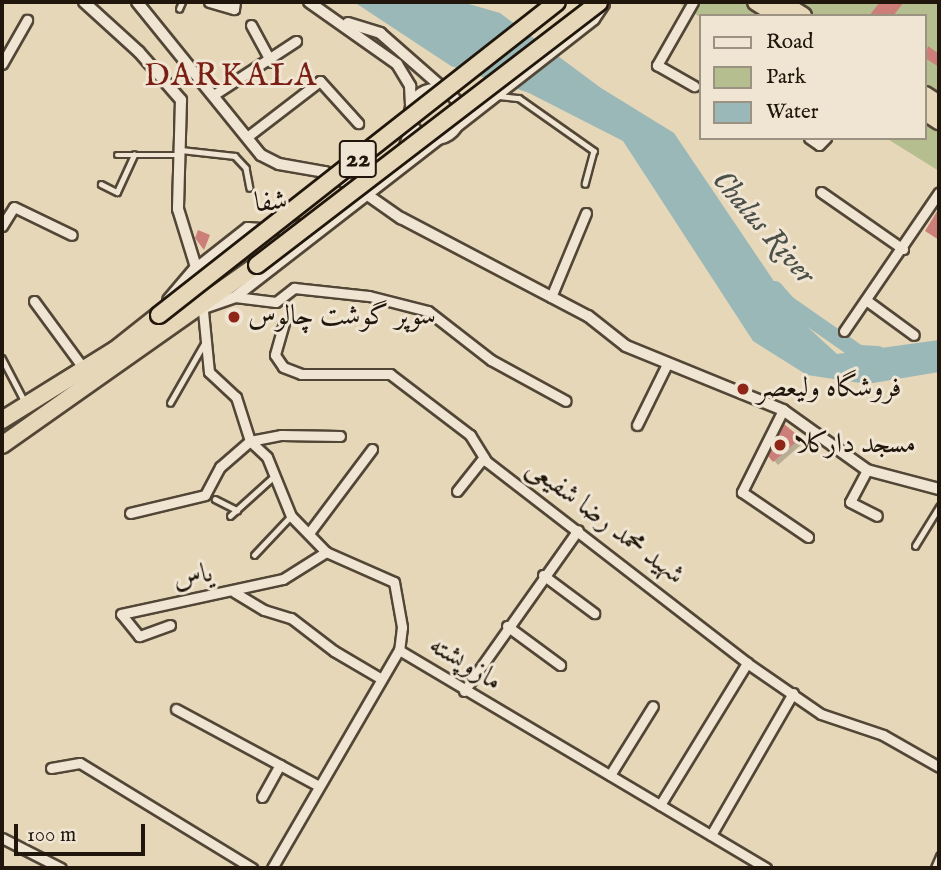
<!DOCTYPE html>
<html>
<head>
<meta charset="utf-8">
<style>
	body { margin:0 }
	#map { position:relative; width:941px; height:870px; overflow:hidden; background:#e6d7b9; font-family:"IM FELL English",Amiri,serif }
	div>[style] { position:absolute }
	.green>* { inset:0; background:#b5be8f }
	.water>* { inset:0; background:#99b8b7 }
	.shadow>* { inset:0; background:#0003 }
	.river>* { height:16px; margin:-8px; padding:0 8px; transform-origin:8px; border-radius:8px; background:#99b8b7 }
	.building>* { inset:0; background:#cc7f78 }
	.roads { filter:drop-shadow(2px 0 #524636) drop-shadow(-2px 0 #524636) drop-shadow(0 2px #524636) drop-shadow(0 -2px #524636) }
	.service>* { height:4.5px; margin:-2.25px; padding:0 2.25px; transform-origin:2.25px; border-radius:2.25px; background:#efe5d2 }
	.minor>* { height:9px; margin:-4.5px; padding:0 4.5px; transform-origin:4.5px; border-radius:4.5px; background:#efe5d2 }
	.tertiary>* { height:10px; margin:-5px; padding:0 5px; transform-origin:5px; border-radius:5px; background:#efe5d2 }
	.tertiary>.ring { margin:-5px; padding:0; box-sizing:content-box; background:none; border:10px solid #efe5d2; border-radius:50% }
	.trunk>* { height:16px; margin:-8px; padding:0 8px; transform-origin:8px; border-radius:8px; background:#e6d7b9 }
	.bridges { filter:drop-shadow(2px 0 #20160b) drop-shadow(-2px 0 #20160b) drop-shadow(0 2px #20160b) drop-shadow(0 -2px #20160b) }
	.trunk-bridge>* { height:16px; margin:-8px; padding:0 8px; transform-origin:8px; border-radius:8px; background:#e6d7b9 }
	.dots>* { width:19px; height:19px; translate:-50% -50%; box-sizing:border-box; border:4px solid #efe5d2; border-radius:50% }
	span { translate:-50% -50%; white-space:nowrap; text-align:center; line-height:1.15; -webkit-text-stroke:6px #efe5d2; paint-order:stroke }
	.shield-label span { padding:2px 5px; background:#efe5d2; border:2px solid; border-radius:5px; -webkit-text-stroke-width:0 }
	.shield-label { font-size:26px; color:#20160b; font-weight:700 }
	.street-label { font-size:28px; color:#20160b }
	.poi-label { font-size:28px; color:#20160b }
	.left { translate:0 -50%; text-align:left }
	.water-label { font-size:30px; color:#4a4f47; font-style:italic }
	.quarter-label { font-size:32px; color:#7a1f14; letter-spacing:2px }
	.frame { position:absolute; inset:0; border:4px solid #20160b; pointer-events:none }
	.legend { position:absolute; left:699px; top:14px; width:228px; height:126px; box-sizing:border-box; background:#efe5d2; border:2px solid #9c9282; margin:0; padding:9px 12px; list-style:none; font-size:21px; color:#20160b }
	.legend li { display:flex; align-items:center; gap:14px; height:35px }
	.legend b { width:35px; border:2px solid #9c9282 }
	.scale { position:absolute; left:14px; top:824px; width:131px; height:32px; box-sizing:border-box; border:4px solid #20160b; border-top:0; padding-left:9px; font-size:21px; line-height:24px; white-space:nowrap; color:#20160b; -webkit-text-stroke:5px #efe5d2; paint-order:stroke }
</style>
</head>
<body>
<div id="map">
	<div class="green">
		<div style="clip-path:polygon(677px 2px,939px 2px,939px 171px,886px 138px,925px 138px,925px 16px,701px 18px)"></div>
	</div>
	<div class="water">
		<div style="clip-path:polygon(354px 2px,462px 2px,500px 13px,601px 88px,674px 133px,800px 320px,837px 354px,939px 340px,939px 372px,867px 384px,807px 375px,753px 341px,623px 141px,529px 93px,451px 66px)"></div>
	</div>
	<div class="shadow">
		<div style="clip-path:polygon(785px 427px,803px 443px,778px 465px,770px 456px)"></div>
	</div>
	<div class="river">
		<div style="left:775px;top:289px;width:18px;rotate:49deg"></div>
		<div style="left:787px;top:303px;width:88px;rotate:34.8deg"></div>
		<div style="left:859px;top:353px;width:19px;rotate:3deg"></div>
	</div>
	<div class="building">
		<div style="clip-path:polygon(880px 2px,904px 2px,893px 16px,869px 16px)"></div>
		<div style="clip-path:polygon(928px 46px,939px 54px,939px 67px,925px 58px)"></div>
		<div style="clip-path:polygon(939px 208px,939px 240px,925px 231px)"></div>
		<div style="clip-path:polygon(198px 230px,210px 235px,204px 250px,195px 238px)"></div>
		<div style="clip-path:polygon(784px 424px,801px 438px,773px 462px,768px 456px)"></div>
	</div>
	<div class="roads">
		<div class="service">
			<div style="left:179px;top:9px;width:8px;rotate:-67deg"></div>
			<div style="left:499px;top:96px;width:20px;rotate:6deg"></div>
			<div style="left:519px;top:98px;width:92px;rotate:35.2deg"></div>
			<div style="left:594px;top:151px;width:34px;rotate:105deg"></div>
			<div style="left:181px;top:150px;width:54px;rotate:6.3deg"></div>
			<div style="left:235px;top:156px;width:16px;rotate:47deg"></div>
			<div style="left:246px;top:168px;width:20px;rotate:79deg"></div>
			<div style="left:117px;top:155px;width:62px"></div>
			<div style="left:101px;top:184px;width:18px;rotate:27deg"></div>
			<div style="left:117px;top:192px;width:41px;rotate:-65.3deg"></div>
			<div style="left:2px;top:358px;width:50px;rotate:62.4deg"></div>
			<div style="left:170px;top:403px;width:70px;rotate:-60.2deg"></div>
			<div style="left:215px;top:499px;width:25px;rotate:27deg"></div>
			<div style="left:230px;top:516px;width:57px;rotate:-42.1deg"></div>
			<div style="left:915px;top:546px;width:46px;rotate:-58.4deg"></div>
			<div style="left:254px;top:555px;width:52px;rotate:-46.5deg"></div>
			<div style="left:934px;top:868px;width:13px;rotate:-67deg"></div>
		</div>
		<div class="minor">
			<div style="left:209px;top:2px;width:26px;rotate:16deg"></div>
			<div style="left:234px;top:9px;width:7px;rotate:-82deg"></div>
			<div style="left:693px;top:2px;width:73px;rotate:119.7deg"></div>
			<div style="left:657px;top:65px;width:43px;rotate:29.6deg"></div>
			<div style="left:251px;top:25px;width:42px;rotate:61.6deg"></div>
			<div style="left:2px;top:64px;width:51px;rotate:-60.4deg"></div>
			<div style="left:215px;top:94px;width:97px;rotate:-33.2deg"></div>
			<div style="left:247px;top:137px;width:92px;rotate:-37.5deg"></div>
			<div style="left:320px;top:81px;width:57px;rotate:47.9deg"></div>
			<div style="left:809px;top:138px;width:12px;rotate:35deg"></div>
			<div style="left:819px;top:145px;width:10px;rotate:-45deg"></div>
			<div style="left:821px;top:192px;width:100px;rotate:34.8deg"></div>
			<div style="left:2px;top:226px;width:22px;rotate:-58deg"></div>
			<div style="left:14px;top:207px;width:64px;rotate:25.8deg"></div>
			<div style="left:196px;top:267px;width:65px;rotate:-38.1deg"></div>
			<div style="left:247px;top:227px;width:39px;rotate:4deg"></div>
			<div style="left:286px;top:230px;width:15px;rotate:-23deg"></div>
			<div style="left:235px;top:297px;width:41px;rotate:7deg"></div>
			<div style="left:276px;top:302px;width:23px;rotate:-38deg"></div>
			<div style="left:294px;top:288px;width:75px;rotate:6.1deg"></div>
			<div style="left:369px;top:296px;width:61px;rotate:14.3deg"></div>
			<div style="left:428px;top:311px;width:80px;rotate:37.9deg"></div>
			<div style="left:491px;top:360px;width:85px;rotate:28.7deg"></div>
			<div style="left:551px;top:297px;width:91px;rotate:-67.4deg"></div>
			<div style="left:866px;top:300px;width:59px;rotate:36.1deg"></div>
			<div style="left:34px;top:301px;width:84px;rotate:53.7deg"></div>
			<div style="left:203px;top:311px;width:61px;rotate:84.4deg"></div>
			<div style="left:209px;top:372px;width:37px;rotate:43deg"></div>
			<div style="left:236px;top:397px;width:46px;rotate:72.3deg"></div>
			<div style="left:250px;top:441px;width:23px;rotate:43deg"></div>
			<div style="left:267px;top:457px;width:64px;rotate:67.9deg"></div>
			<div style="left:291px;top:516px;width:50px;rotate:45.8deg"></div>
			<div style="left:326px;top:552px;width:74px;rotate:23.8deg"></div>
			<div style="left:394px;top:582px;width:46px;rotate:79.9deg"></div>
			<div style="left:402px;top:627px;width:23px;rotate:97deg"></div>
			<div style="left:399px;top:650px;width:427px;rotate:30.7deg"></div>
			<div style="left:284px;top:323px;width:33px;rotate:106deg"></div>
			<div style="left:275px;top:355px;width:14px;rotate:56deg"></div>
			<div style="left:283px;top:367px;width:19px;rotate:21deg"></div>
			<div style="left:301px;top:374px;width:89px"></div>
			<div style="left:390px;top:374px;width:101px;rotate:37.3deg"></div>
			<div style="left:470px;top:435px;width:31px;rotate:58deg"></div>
			<div style="left:486px;top:461px;width:330px;rotate:37.7deg"></div>
			<div style="left:747px;top:663px;width:90px;rotate:34.6deg"></div>
			<div style="left:821px;top:714px;width:65px;rotate:18.7deg"></div>
			<div style="left:883px;top:735px;width:64px;rotate:29.7deg"></div>
			<div style="left:844px;top:331px;width:168px;rotate:-55.6deg"></div>
			<div style="left:783px;top:410px;width:92px;rotate:116.6deg"></div>
			<div style="left:742px;top:492px;width:80px;rotate:34.3deg"></div>
			<div style="left:637px;top:425px;width:68px;rotate:-63.8deg"></div>
			<div style="left:867px;top:470px;width:36px;rotate:118deg"></div>
			<div style="left:850px;top:502px;width:30px;rotate:27deg"></div>
			<div style="left:457px;top:491px;width:43px;rotate:-51.5deg"></div>
			<div style="left:130px;top:513px;width:77px;rotate:-13.5deg"></div>
			<div style="left:205px;top:495px;width:32px;rotate:-62deg"></div>
			<div style="left:220px;top:467px;width:40px;rotate:-41deg"></div>
			<div style="left:250px;top:441px;width:32px;rotate:-11deg"></div>
			<div style="left:281px;top:435px;width:59px;rotate:1deg"></div>
			<div style="left:309px;top:533px;width:105px;rotate:-53.1deg"></div>
			<div style="left:543px;top:575px;width:64px;rotate:36.7deg"></div>
			<div style="left:234px;top:592px;width:35px;rotate:31deg"></div>
			<div style="left:264px;top:610px;width:28px;rotate:17deg"></div>
			<div style="left:291px;top:618px;width:54px;rotate:37.5deg"></div>
			<div style="left:334px;top:651px;width:53px;rotate:30.4deg"></div>
			<div style="left:170px;top:625px;width:33px;rotate:160deg"></div>
			<div style="left:139px;top:636px;width:28px;rotate:-129deg"></div>
			<div style="left:121px;top:614px;width:166px;rotate:-12.2deg"></div>
			<div style="left:283px;top:579px;width:51px;rotate:-32.1deg"></div>
			<div style="left:507px;top:626px;width:66px;rotate:36.3deg"></div>
			<div style="left:464px;top:691px;width:197px;rotate:-54.7deg"></div>
			<div style="left:176px;top:709px;width:162px;rotate:28.3deg"></div>
			<div style="left:51px;top:768px;width:29px;rotate:-10deg"></div>
			<div style="left:80px;top:763px;width:202px;rotate:31.4deg"></div>
			<div style="left:610px;top:775px;width:81px;rotate:-58.1deg"></div>
			<div style="left:262px;top:797px;width:37px;rotate:-61deg"></div>
			<div style="left:660px;top:805px;width:167px;rotate:-58.5deg"></div>
			<div style="left:711px;top:835px;width:164px;rotate:-60deg"></div>
			<div style="left:2px;top:838px;width:66px;rotate:27deg"></div>
			<div style="left:272px;top:868px;width:252px;rotate:-59.8deg"></div>
		</div>
		<div class="tertiary">
			<div style="left:84px;top:2px;width:74px;rotate:42.3deg"></div>
			<div style="left:139px;top:52px;width:64px;rotate:48.8deg"></div>
			<div style="left:181px;top:100px;width:109px;rotate:91.6deg"></div>
			<div style="left:178px;top:209px;width:61px;rotate:72.8deg"></div>
			<div style="left:196px;top:267px;width:43px;rotate:130.3deg"></div>
			<div style="left:137px;top:2px;width:197px;rotate:51deg"></div>
			<div style="left:261px;top:155px;width:20px;rotate:27deg"></div>
			<div style="left:279px;top:164px;width:47px;rotate:9.9deg"></div>
			<div style="left:325px;top:172px;width:33px;rotate:27deg"></div>
			<div style="left:354px;top:187px;width:8px;rotate:-40deg"></div>
			<div style="left:309px;top:2px;width:108px;rotate:35.2deg"></div>
			<div style="left:397px;top:64px;width:26px;rotate:59deg"></div>
			<div style="left:410px;top:86px;width:18px;rotate:87deg"></div>
			<div style="left:348px;top:23px;width:34px;rotate:17deg"></div>
			<div style="left:380px;top:33px;width:86px;rotate:41.2deg"></div>
			<div class="ring" style="left:410px;top:89px;width:40px;height:40px"></div>
			<div style="left:456px;top:127px;width:175px;rotate:-38deg"></div>
			<div style="left:594px;top:19px;width:18px;rotate:-56deg"></div>
			<div style="left:404px;top:149px;width:25px;rotate:-72deg"></div>
			<div style="left:369px;top:196px;width:39px;rotate:35deg"></div>
			<div style="left:401px;top:218px;width:211px;rotate:27.7deg"></div>
			<div style="left:588px;top:316px;width:48px;rotate:38.3deg"></div>
			<div style="left:626px;top:346px;width:170px;rotate:22.2deg"></div>
			<div style="left:783px;top:410px;width:103px;rotate:35.5deg"></div>
			<div style="left:867px;top:470px;width:74px;rotate:14.8deg"></div>
			<div style="left:198px;top:310px;width:39px;rotate:-19deg"></div>
			<div style="left:235px;top:297px;width:258px;rotate:-37.8deg"></div>
		</div>
		<div class="trunk">
			<div style="left:756px;top:2px;width:26px;rotate:32deg"></div>
			<div style="left:781px;top:2px;width:26px;rotate:32deg"></div>
			<div style="left:925px;top:95px;width:17px;rotate:33deg"></div>
			<div style="left:925px;top:112px;width:17px;rotate:33deg"></div>
			<div style="left:2px;top:420px;width:133px;rotate:-31.8deg"></div>
			<div style="left:115px;top:350px;width:56px;rotate:-38.5deg"></div>
			<div style="left:2px;top:445px;width:312px;rotate:-35.2deg"></div>
		</div>
	</div>
	<div class="bridges">
		<div class="trunk-bridge">
			<div style="left:257px;top:265px;width:431px;rotate:-37.5deg"></div>
			<div style="left:159px;top:315px;width:506px;rotate:-38.18deg"></div>
		</div>
	</div>
	<div class="dots">
		<div style="left:234px;top:317px;background:#8f2418"></div>
		<div style="left:743px;top:389px;background:#8f2418"></div>
		<div style="left:780px;top:445px;background:#8f2418"></div>
	</div>
	<div class="shield-label">
		<span style="left:358px;top:159px">22</span>
	</div>
	<div class="street-label">
		<span style="left:271px;top:203px;rotate:-6deg">شفا</span>
		<span style="left:605px;top:522px;rotate:37deg">شهید محمد رضا شفیعی</span>
		<span style="left:193px;top:577px;rotate:-10deg">یاس</span>
		<span style="left:465px;top:664px;rotate:32deg">مازوپشته</span>
	</div>
	<div class="poi-label">
		<span class="left" style="left:248px;top:317px">سوپر گوشت چالوس</span>
		<span class="left" style="left:757px;top:389px">فروشگاه ولیعصر</span>
		<span class="left" style="left:794px;top:445px">مسجد دارکلا</span>
	</div>
	<div class="water-label">
		<span style="left:763px;top:228px;rotate:49deg">Chalus River</span>
	</div>
	<div class="quarter-label">
		<span style="left:231px;top:77px">DARKALA</span>
	</div>
	<div class="frame"></div>
	<ul class="legend">
	<li><b style="height:9px;background:#efe5d2"></b>Road</li>
	<li><b style="height:19px;background:#b5be8f"></b>Park</li>
	<li><b style="height:19px;background:#99b8b7"></b>Water</li>
	</ul>
	<div class="scale">100 m</div>
</div>
</body>
</html>
